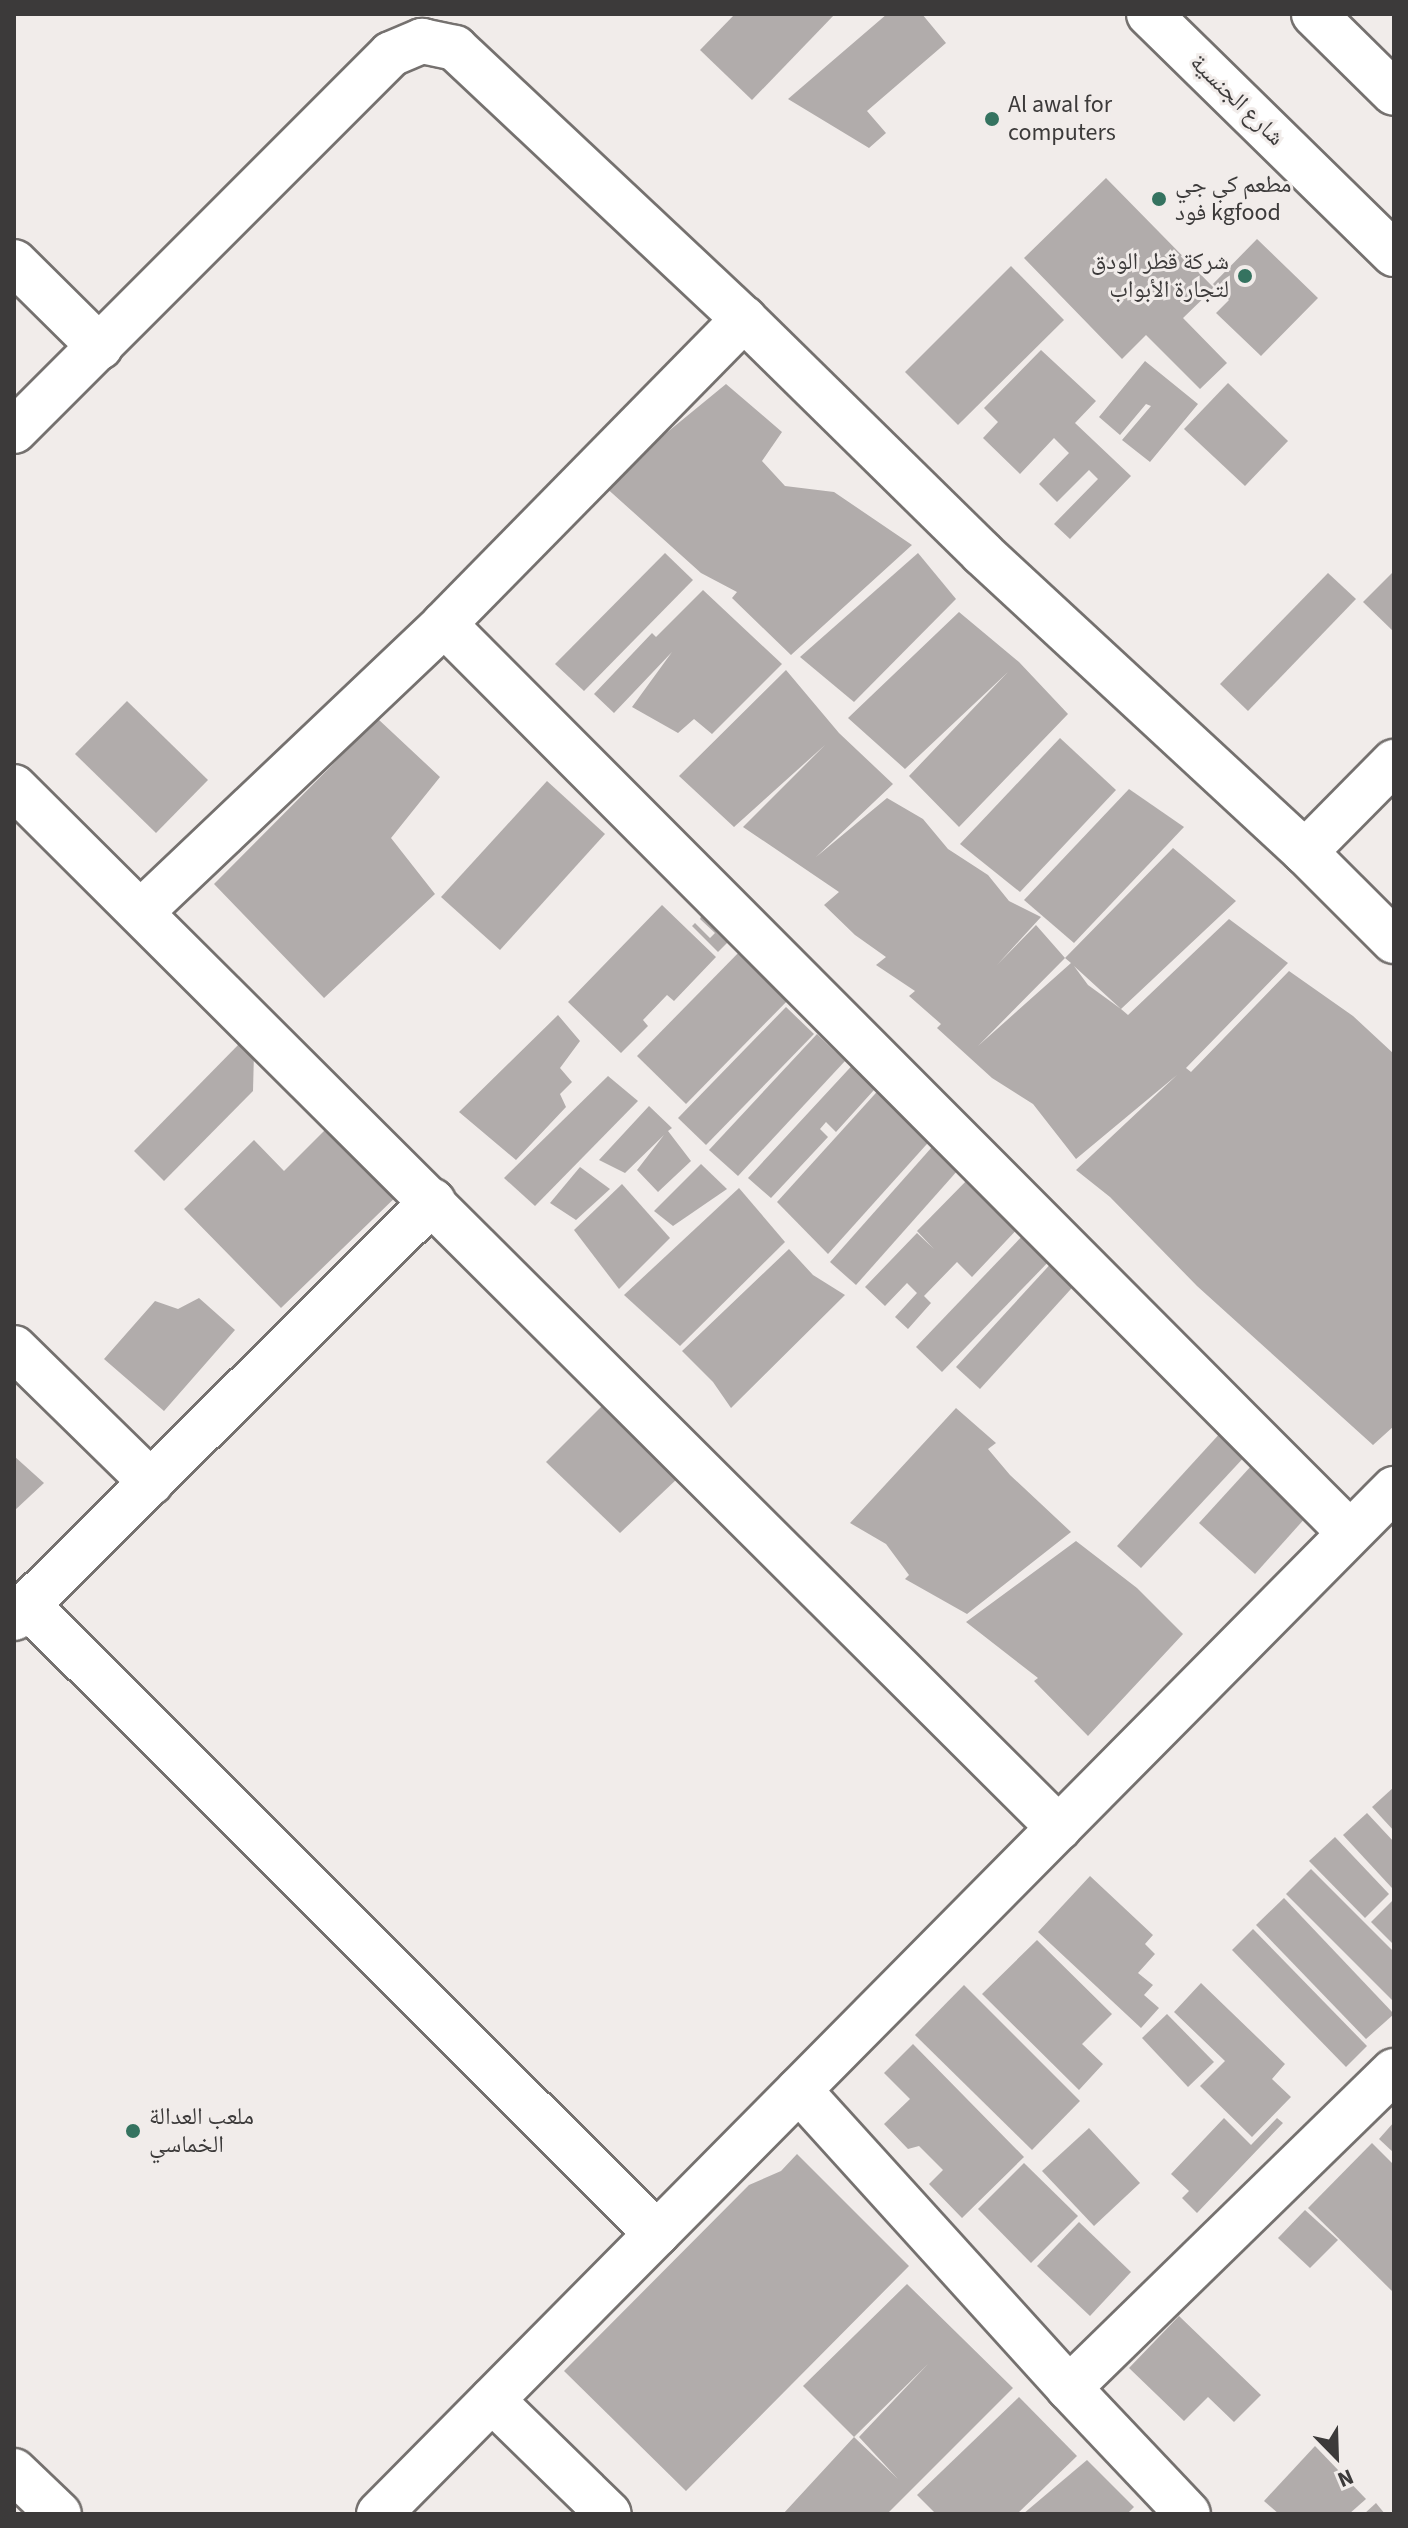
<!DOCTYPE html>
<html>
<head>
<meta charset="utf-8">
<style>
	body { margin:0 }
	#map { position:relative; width:1408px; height:2528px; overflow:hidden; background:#f1ecea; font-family:"Source Sans 3","Noto Naskh Arabic",sans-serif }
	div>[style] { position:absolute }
	.building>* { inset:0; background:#b1acab }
	.roads { filter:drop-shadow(2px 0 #75716f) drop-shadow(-2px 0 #75716f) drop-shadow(0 2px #75716f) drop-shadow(0 -2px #75716f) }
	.minor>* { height:44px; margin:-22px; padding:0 22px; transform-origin:22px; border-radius:22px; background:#fff }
	.secondary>* { height:44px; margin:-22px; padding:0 22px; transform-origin:22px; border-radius:22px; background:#fff }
	.dots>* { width:22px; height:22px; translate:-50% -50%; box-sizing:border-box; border:4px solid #f1ecea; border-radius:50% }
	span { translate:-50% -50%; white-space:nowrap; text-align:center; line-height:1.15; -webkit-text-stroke:6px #f1ecea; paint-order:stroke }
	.street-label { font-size:24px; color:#3c3a3a }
	.poi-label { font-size:24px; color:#3c3a3a }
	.left { translate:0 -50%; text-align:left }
	.right { translate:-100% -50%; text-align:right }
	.frame { position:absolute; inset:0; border:16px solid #3c3a3a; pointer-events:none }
	.north { position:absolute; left:1296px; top:2416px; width:80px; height:80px; -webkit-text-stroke:6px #f1ecea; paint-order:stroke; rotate:157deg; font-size:22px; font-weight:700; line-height:32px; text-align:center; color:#3c3a3a }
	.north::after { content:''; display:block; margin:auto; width:28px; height:36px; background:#3c3a3a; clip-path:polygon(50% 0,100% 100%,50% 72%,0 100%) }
</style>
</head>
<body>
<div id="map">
	<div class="building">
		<div style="clip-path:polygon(735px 14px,835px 14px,752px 100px,700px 50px)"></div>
		<div style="clip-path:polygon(887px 14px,922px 14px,946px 43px,867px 111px,886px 133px,869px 148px,788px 99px)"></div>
		<div style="clip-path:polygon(1106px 178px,1214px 288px,1183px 318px,1227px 363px,1200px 389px,1146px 335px,1122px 359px,1024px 258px)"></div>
		<div style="clip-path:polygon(1257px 239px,1318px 298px,1261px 356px,1216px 313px,1229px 300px,1213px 284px)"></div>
		<div style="clip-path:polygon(1011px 266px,1064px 320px,958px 425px,905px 372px)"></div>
		<div style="clip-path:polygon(1041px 350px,1096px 401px,1075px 423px,1131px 476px,1070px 539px,1054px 524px,1098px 479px,1089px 470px,1057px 502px,1039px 484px,1069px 453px,1054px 438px,1020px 474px,983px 438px,998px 422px,984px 408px)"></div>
		<div style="clip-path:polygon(1145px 361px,1198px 404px,1150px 462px,1122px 440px,1151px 406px,1146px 404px,1120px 435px,1099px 417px)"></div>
		<div style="clip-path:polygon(1228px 383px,1288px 441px,1245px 486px,1184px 429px)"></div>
		<div style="clip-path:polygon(726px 384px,782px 432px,762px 461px,785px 486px,834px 492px,912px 545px,791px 655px,732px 598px,737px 592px,701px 573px,603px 485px)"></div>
		<div style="clip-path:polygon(665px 553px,693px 580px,584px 691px,555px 664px)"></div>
		<div style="clip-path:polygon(918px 553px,956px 599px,854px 702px,800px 657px)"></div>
		<div style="clip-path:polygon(1394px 571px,1394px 632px,1363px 602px)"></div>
		<div style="clip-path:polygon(1328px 573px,1356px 599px,1248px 711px,1220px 684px)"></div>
		<div style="clip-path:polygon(703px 590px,782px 664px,712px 734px,694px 719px,678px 733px,632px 707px,672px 652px,614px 713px,594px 694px,652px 633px,656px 637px)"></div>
		<div style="clip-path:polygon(959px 612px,1019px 662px,1068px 714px,959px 827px,909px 776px,1008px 672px,905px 769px,848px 718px)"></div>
		<div style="clip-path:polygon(evenodd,786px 670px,839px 733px,893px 784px,816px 857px,887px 798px,923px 819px,948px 849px,988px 875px,1009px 901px,1041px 917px,997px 965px,1036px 925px,1065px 958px,978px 1046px,1071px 963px,1065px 958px,1173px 848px,1236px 901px,1121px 1009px,1128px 1015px,1229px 919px,1288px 963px,1186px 1068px,1191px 1072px,1289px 971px,1353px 1016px,1394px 1054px,1394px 1426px,1373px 1445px,1197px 1286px,1110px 1197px,1076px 1170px,1177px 1075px,1076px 1159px,1033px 1104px,992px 1078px,937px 1028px,941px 1024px,909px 996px,915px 991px,876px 965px,886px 957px,855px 935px,824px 905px,839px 892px,743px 827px,825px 745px,734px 827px,679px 776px,786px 670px,1074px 966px,1121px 1009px,1088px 985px,1074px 966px)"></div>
		<div style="clip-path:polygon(127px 701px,208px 780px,156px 833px,75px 754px)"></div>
		<div style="clip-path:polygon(378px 719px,440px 777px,391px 838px,435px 894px,324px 998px,214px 884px)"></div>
		<div style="clip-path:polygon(1060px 738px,1116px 790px,1020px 892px,960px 844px)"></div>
		<div style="clip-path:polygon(547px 781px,605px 834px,500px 950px,441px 897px)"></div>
		<div style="clip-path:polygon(1129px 789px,1184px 827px,1074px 943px,1024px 900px)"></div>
		<div style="clip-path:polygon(662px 905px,716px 957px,674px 1001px,667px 995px,643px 1020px,648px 1026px,621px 1053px,568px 1002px)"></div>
		<div style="clip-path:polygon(706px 905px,735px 935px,718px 952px,692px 926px,695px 923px,710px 938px,715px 933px,700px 919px)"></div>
		<div style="clip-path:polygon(746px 945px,795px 993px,686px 1104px,637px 1056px)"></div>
		<div style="clip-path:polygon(786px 1007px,814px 1034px,706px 1145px,678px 1118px)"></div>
		<div style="clip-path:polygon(558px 1015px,580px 1041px,560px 1068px,572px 1082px,560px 1094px,566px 1107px,516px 1160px,459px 1112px)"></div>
		<div style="clip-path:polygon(817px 1034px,845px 1061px,738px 1176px,709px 1150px)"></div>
		<div style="clip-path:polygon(242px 1041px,254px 1052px,253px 1091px,164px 1181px,134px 1151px)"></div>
		<div style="clip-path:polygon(859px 1058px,883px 1080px,836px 1132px,826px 1122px,820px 1129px,828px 1137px,771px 1198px,748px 1178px)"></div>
		<div style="clip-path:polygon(608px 1076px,638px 1101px,535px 1206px,504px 1178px)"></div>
		<div style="clip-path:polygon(884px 1084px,935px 1135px,828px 1254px,777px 1202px)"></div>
		<div style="clip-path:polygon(649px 1106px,672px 1128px,668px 1131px,691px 1161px,658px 1192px,637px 1170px,664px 1135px,625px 1173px,599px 1160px)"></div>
		<div style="clip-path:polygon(334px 1121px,403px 1190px,281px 1308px,184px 1209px,254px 1140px,284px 1171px)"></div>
		<div style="clip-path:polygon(940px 1138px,966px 1161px,856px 1285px,830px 1262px)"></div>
		<div style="clip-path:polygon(701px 1164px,727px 1189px,673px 1226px,654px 1211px)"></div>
		<div style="clip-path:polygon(580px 1167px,610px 1189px,576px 1220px,550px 1203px)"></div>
		<div style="clip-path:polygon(972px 1175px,1023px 1223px,972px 1277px,957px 1262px,924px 1296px,931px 1303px,908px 1329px,895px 1317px,917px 1293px,907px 1283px,885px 1306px,865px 1287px,917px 1233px,934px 1249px,917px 1231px)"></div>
		<div style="clip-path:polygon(622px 1184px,670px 1238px,619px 1289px,574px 1230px)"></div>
		<div style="clip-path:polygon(739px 1188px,785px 1242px,680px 1346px,624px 1295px)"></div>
		<div style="clip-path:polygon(1027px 1231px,1054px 1256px,942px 1372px,916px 1347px)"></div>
		<div style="clip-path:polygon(789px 1249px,813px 1275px,845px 1295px,731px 1408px,713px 1382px,682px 1351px)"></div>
		<div style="clip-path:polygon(1056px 1258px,1080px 1279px,980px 1389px,956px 1367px)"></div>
		<div style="clip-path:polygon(199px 1298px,235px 1330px,164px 1411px,104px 1359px,155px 1301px,178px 1309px)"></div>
		<div style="clip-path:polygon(623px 1385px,698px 1459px,620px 1533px,546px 1462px)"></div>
		<div style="clip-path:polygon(956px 1408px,996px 1443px,988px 1449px,1010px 1475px,1071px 1532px,967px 1614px,905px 1579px,909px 1575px,886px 1544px,850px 1523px)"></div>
		<div style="clip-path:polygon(1223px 1430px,1248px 1453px,1141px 1568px,1117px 1546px)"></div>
		<div style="clip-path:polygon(14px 1456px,44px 1483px,14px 1511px)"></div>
		<div style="clip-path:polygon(1252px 1465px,1307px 1516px,1255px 1574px,1199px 1523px)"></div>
		<div style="clip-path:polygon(1076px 1541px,1137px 1588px,1183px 1634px,1088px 1736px,1034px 1681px,1038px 1678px,966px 1622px)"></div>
		<div style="clip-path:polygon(1394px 1787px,1394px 1831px,1372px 1807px)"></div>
		<div style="clip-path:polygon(1367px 1813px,1394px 1842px,1392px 1888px,1343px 1835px)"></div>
		<div style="clip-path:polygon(1335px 1837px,1389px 1894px,1365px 1918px,1309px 1861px)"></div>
		<div style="clip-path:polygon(1311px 1869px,1394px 1952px,1394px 2002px,1286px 1894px)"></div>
		<div style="clip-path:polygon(1090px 1876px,1153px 1935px,1145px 1944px,1155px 1954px,1138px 1973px,1153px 1985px,1144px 1995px,1159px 2008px,1141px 2028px,1038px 1932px)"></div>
		<div style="clip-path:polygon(1284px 1898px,1394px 2014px,1366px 2039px,1256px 1925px)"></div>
		<div style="clip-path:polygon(1394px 1899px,1394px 1945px,1371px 1922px)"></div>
		<div style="clip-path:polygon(1253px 1929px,1367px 2046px,1346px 2067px,1232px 1950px)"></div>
		<div style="clip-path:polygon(1037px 1940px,1112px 2014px,1082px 2044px,1103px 2064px,1079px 2090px,982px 1994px)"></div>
		<div style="clip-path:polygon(1201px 1983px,1285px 2064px,1272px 2079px,1291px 2097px,1252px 2137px,1200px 2086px,1225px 2061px,1174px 2012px)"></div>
		<div style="clip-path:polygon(964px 1985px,1080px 2101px,1032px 2150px,915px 2035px)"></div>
		<div style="clip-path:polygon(1167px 2014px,1214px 2062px,1188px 2087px,1142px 2038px)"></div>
		<div style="clip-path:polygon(913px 2044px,1024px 2157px,962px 2218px,929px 2184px,943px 2170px,919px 2146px,908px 2149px,884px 2124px,910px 2099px,884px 2073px)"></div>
		<div style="clip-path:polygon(1224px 2118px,1251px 2145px,1277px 2118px,1283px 2123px,1197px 2213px,1182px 2198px,1189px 2191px,1171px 2174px)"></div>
		<div style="clip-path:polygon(1394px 2122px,1394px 2153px,1379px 2139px)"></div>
		<div style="clip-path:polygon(1089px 2128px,1140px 2183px,1094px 2226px,1042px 2171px)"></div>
		<div style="clip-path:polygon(1372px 2143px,1394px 2165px,1394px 2293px,1308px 2208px)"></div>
		<div style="clip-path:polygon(797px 2154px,909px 2266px,686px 2491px,564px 2371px,749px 2185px,781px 2171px)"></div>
		<div style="clip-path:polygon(1024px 2163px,1078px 2216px,1031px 2263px,978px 2209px)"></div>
		<div style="clip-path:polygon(1305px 2210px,1338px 2240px,1310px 2268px,1278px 2238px)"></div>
		<div style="clip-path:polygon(1079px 2222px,1131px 2272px,1090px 2316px,1037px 2266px)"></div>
		<div style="clip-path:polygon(907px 2284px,1013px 2388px,887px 2514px,783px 2514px,854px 2437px,898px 2479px,859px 2437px,928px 2364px,854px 2437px,803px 2386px)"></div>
		<div style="clip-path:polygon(1179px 2316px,1261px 2395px,1234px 2422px,1208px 2397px,1184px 2421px,1129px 2368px)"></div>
		<div style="clip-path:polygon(1019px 2397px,1077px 2456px,1017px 2514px,936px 2514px,917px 2495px)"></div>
		<div style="clip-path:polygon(1315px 2446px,1366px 2499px,1349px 2514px,1279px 2514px,1264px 2501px)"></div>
		<div style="clip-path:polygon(1087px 2460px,1134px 2507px,1127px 2514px,1023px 2514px)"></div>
		<div style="clip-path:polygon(1376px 2503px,1385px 2514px,1364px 2514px)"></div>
	</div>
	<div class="roads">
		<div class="minor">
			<div style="left:14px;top:262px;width:121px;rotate:44.7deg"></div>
			<div style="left:14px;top:431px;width:533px;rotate:-45deg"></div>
			<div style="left:391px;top:54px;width:34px;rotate:-23deg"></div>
			<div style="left:422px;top:41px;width:34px;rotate:12deg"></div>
			<div style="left:455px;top:48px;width:396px;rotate:43.2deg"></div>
			<div style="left:744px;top:319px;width:334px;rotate:44.5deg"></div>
			<div style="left:982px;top:553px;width:440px;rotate:42.8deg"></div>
			<div style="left:1305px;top:852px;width:126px;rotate:45deg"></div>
			<div style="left:444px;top:624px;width:1283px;rotate:45.09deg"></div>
			<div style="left:14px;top:787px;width:1475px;rotate:44.89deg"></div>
			<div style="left:1305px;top:852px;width:127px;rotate:-45.3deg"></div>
			<div style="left:142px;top:911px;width:417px;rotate:-43.5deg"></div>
			<div style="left:444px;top:624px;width:428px;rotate:-45.5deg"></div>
			<div style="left:14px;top:1348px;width:192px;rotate:44.4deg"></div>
			<div style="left:27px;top:1605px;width:890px;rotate:44.95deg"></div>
			<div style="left:14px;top:1618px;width:591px;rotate:-44.86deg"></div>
			<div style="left:799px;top:2090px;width:402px;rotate:47.8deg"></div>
			<div style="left:1069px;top:2388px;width:173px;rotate:46.6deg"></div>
			<div style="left:1069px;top:2388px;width:454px;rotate:-44.3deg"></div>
			<div style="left:492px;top:2400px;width:163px;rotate:44.3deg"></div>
			<div style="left:14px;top:2471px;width:62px;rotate:43.7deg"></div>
			<div style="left:379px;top:2514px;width:1443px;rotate:-45.28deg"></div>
		</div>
		<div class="secondary">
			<div style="left:1149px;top:14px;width:343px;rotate:44.4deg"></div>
			<div style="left:1314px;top:14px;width:112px;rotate:44.6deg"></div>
		</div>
	</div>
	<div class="dots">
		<div style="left:992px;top:119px;background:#357360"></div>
		<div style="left:1159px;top:199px;background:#357360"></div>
		<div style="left:1245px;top:276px;background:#357360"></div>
		<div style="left:133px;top:2131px;background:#357360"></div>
	</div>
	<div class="street-label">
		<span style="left:1237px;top:100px;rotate:44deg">شارع الجنسية</span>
	</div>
	<div class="poi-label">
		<span class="left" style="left:1008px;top:119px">Al awal for<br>computers</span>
		<span class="left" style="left:1175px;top:199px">مطعم کي جي<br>فود kgfood</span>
		<span class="right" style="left:1229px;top:276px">شركة قطر الودق<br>لتجارة الأبواب</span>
		<span class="left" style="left:149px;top:2131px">ملعب العدالة<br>الخماسي</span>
	</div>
	<div class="frame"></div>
	<div class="north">N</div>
</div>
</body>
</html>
